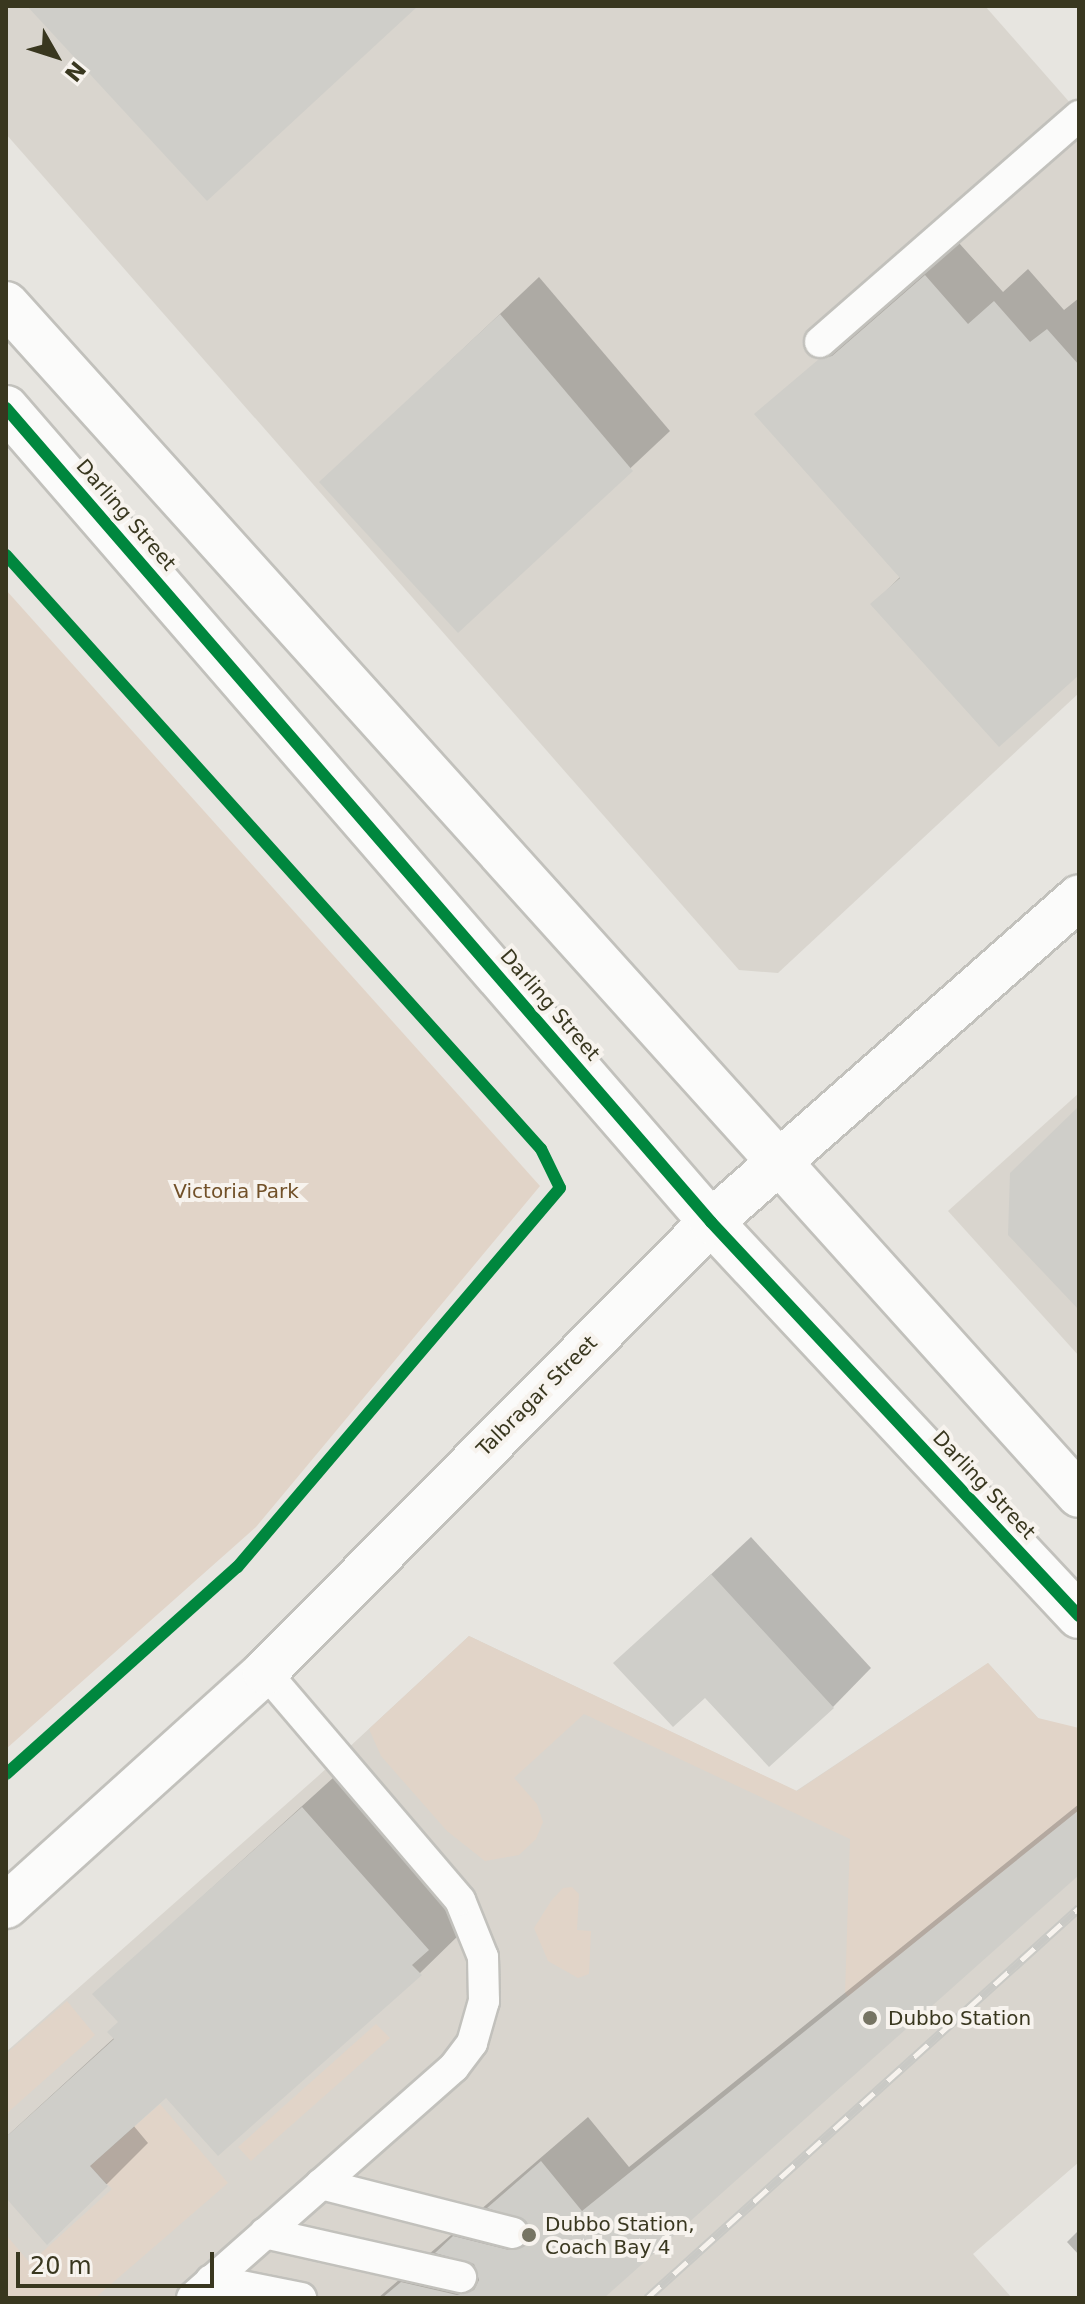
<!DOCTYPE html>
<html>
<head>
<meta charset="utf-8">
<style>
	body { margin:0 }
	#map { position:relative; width:1085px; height:2304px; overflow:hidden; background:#e7e5e0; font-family:"DejaVu Sans",sans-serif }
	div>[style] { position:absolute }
	.built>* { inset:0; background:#d9d5ce }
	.green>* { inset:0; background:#e1d4c8 }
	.shadow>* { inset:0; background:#0003 }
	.building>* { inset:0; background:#cfcec9 }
	.roads { filter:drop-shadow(2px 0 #c2c1bc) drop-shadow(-2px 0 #c2c1bc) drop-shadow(0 2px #c2c1bc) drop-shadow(0 -2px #c2c1bc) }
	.lane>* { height:30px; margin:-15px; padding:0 15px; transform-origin:15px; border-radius:15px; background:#fbfbfa }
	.secondary>* { height:44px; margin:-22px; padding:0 22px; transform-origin:22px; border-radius:22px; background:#fbfbfa }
	.rail>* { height:9px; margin-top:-4.5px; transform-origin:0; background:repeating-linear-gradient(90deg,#f7f3ee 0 18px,#c9c9c5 0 36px); box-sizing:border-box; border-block:2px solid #c9c9c5 }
	.cycleway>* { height:12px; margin:-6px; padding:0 6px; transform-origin:6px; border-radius:6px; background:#00873e }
	.dots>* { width:22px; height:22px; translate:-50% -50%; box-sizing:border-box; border:4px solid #f7f3ee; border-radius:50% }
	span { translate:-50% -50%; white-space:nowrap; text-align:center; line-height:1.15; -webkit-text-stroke:8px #f7f3ee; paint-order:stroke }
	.street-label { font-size:20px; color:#39371f }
	.park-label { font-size:20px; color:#715028 }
	.poi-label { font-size:20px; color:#39371f }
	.left { translate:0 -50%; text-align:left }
	.frame { position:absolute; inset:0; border:8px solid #39371f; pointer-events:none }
	.north { position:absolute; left:16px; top:16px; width:80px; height:80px; -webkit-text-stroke:6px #f7f3ee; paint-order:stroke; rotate:129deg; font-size:22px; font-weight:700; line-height:32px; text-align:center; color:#39371f }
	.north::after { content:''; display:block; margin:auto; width:28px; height:36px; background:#39371f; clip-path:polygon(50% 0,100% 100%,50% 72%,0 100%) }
	.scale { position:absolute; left:16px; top:2252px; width:198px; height:36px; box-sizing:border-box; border:4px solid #39371f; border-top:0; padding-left:10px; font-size:24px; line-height:28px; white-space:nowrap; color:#39371f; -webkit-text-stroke:6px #f7f3ee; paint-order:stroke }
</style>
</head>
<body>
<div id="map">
	<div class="built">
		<div style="clip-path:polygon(6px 6px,985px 6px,1079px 113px,1079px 693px,778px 973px,739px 970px,6px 134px)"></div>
		<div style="clip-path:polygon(1079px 1093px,1079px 1356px,948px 1211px)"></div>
		<div style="clip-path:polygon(469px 1636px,796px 1791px,988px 1663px,1038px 1718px,1079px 1748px,1079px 2162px,973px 2254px,1012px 2298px,6px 2298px,6px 2052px,317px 1777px)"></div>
	</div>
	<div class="green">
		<div style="clip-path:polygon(6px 590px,540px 1186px,256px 1527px,6px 1749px)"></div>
		<div style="clip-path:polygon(469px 1636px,797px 1791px,988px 1663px,1038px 1718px,1079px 1728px,1079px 1811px,855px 2004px,845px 1993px,850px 1839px,584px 1714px,514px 1778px,537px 1804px,543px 1822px,536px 1839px,519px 1855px,485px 1861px,447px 1831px,381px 1756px,369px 1729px)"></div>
		<div style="clip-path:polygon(572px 1887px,579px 1894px,577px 1930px,591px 1931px,589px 1974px,578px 1978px,548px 1961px,534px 1928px,551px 1901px,563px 1888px)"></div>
		<div style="clip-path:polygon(67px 2001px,95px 2035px,6px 2114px,6px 2054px)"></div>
		<div style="clip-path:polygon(376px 2024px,390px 2038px,251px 2161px,238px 2147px)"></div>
		<div style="clip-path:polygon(160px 2104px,228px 2183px,95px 2298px,6px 2298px,6px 2235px,30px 2263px,112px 2189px,90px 2166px)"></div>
	</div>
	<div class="shadow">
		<div style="clip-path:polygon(959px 243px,1003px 292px,1028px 269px,1064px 310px,1079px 298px,1079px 673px,873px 604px,901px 576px,757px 414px)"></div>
		<div style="clip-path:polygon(539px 277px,670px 431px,458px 630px,322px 482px)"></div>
		<div style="clip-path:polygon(751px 1537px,871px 1668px,833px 1707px,616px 1663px)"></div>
		<div style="clip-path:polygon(345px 1767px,469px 1907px,462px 1932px,420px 1973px,167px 2095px,133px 2125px,148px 2143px,107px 2184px,6px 2195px,6px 2137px,115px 2037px,120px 2022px,95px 1994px)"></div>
		<div style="clip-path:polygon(1079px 1804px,1079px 1872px,601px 2298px,378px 2298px,588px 2117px,629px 2167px)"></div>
		<div style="clip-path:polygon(1079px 2230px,1079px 2255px,1067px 2242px)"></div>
	</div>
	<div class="building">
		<div style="clip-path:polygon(27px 6px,418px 6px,207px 201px)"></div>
		<div style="clip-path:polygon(925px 275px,968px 324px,994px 301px,1030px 342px,1047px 329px,1079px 365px,1079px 675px,999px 747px,870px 604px,900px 578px,754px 414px,819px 359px,832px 356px)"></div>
		<div style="clip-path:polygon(500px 314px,633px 471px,458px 633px,319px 482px)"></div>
		<div style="clip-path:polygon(1079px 1106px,1079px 1310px,1008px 1235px,1010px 1173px)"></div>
		<div style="clip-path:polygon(711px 1574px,834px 1708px,769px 1767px,705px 1698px,673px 1727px,613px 1663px)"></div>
		<div style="clip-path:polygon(302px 1807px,429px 1950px,412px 1965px,422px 1975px,218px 2156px,166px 2098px,90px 2166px,108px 2186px,47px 2245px,6px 2198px,6px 2137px,114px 2039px,107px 2032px,118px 2022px,92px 1994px)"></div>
		<div style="clip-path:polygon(1079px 1810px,1079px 1875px,604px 2298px,382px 2298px,401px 2282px,457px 2295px,474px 2290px,479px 2280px,474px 2264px,435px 2253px,453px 2236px,509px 2250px,525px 2246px,531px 2237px,526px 2221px,487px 2208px,541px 2161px,582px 2211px)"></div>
	</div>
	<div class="roads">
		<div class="lane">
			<div style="left:820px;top:342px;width:344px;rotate:-41.1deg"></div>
			<div style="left:321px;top:2184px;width:198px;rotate:14.3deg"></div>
			<div style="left:265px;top:2233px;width:201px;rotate:12.7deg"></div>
			<div style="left:211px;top:2280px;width:92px;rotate:11.3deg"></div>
			<div style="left:192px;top:2298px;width:349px;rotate:-41.4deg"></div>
			<div style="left:454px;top:2067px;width:30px;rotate:-53deg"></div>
			<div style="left:472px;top:2043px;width:44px;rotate:-74.1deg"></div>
			<div style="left:484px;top:2001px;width:44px;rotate:-91.3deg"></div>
			<div style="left:483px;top:1957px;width:61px;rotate:-112deg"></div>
			<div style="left:460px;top:1900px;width:300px;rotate:-130.5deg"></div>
		</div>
		<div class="secondary">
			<div style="left:6px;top:304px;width:1603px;rotate:47.98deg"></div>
			<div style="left:6px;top:408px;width:1077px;rotate:49.1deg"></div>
			<div style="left:711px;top:1222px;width:539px;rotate:46.95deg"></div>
			<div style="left:6px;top:1906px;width:349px;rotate:-42.1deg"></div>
			<div style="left:265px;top:1672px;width:634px;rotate:-45.26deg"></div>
			<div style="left:711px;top:1222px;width:491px;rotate:-41.4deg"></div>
		</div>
	</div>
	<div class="rail">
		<div style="left:647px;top:2298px;width:582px;rotate:-42.08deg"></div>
	</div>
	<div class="cycleway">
		<div style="left:6px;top:408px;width:1077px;rotate:49.1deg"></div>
		<div style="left:711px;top:1222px;width:539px;rotate:46.95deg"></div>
		<div style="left:6px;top:555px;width:799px;rotate:47.99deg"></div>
		<div style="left:541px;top:1149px;width:43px;rotate:64deg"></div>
		<div style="left:560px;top:1188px;width:498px;rotate:130.4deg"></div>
		<div style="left:237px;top:1567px;width:310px;rotate:138.1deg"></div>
	</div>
	<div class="dots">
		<div style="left:870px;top:2018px;background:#767463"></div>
		<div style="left:529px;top:2235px;background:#767463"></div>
	</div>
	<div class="street-label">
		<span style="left:126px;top:515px;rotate:49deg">Darling Street</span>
		<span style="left:550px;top:1005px;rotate:49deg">Darling Street</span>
		<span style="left:537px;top:1396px;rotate:-45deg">Talbragar Street</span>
		<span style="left:984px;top:1485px;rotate:47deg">Darling Street</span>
	</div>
	<div class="park-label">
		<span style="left:236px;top:1191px">Victoria Park</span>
	</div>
	<div class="poi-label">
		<span class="left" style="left:888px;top:2018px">Dubbo Station</span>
		<span class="left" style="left:545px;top:2236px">Dubbo Station,<br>Coach Bay 4</span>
	</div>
	<div class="frame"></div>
	<div class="north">N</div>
	<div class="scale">20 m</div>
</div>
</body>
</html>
